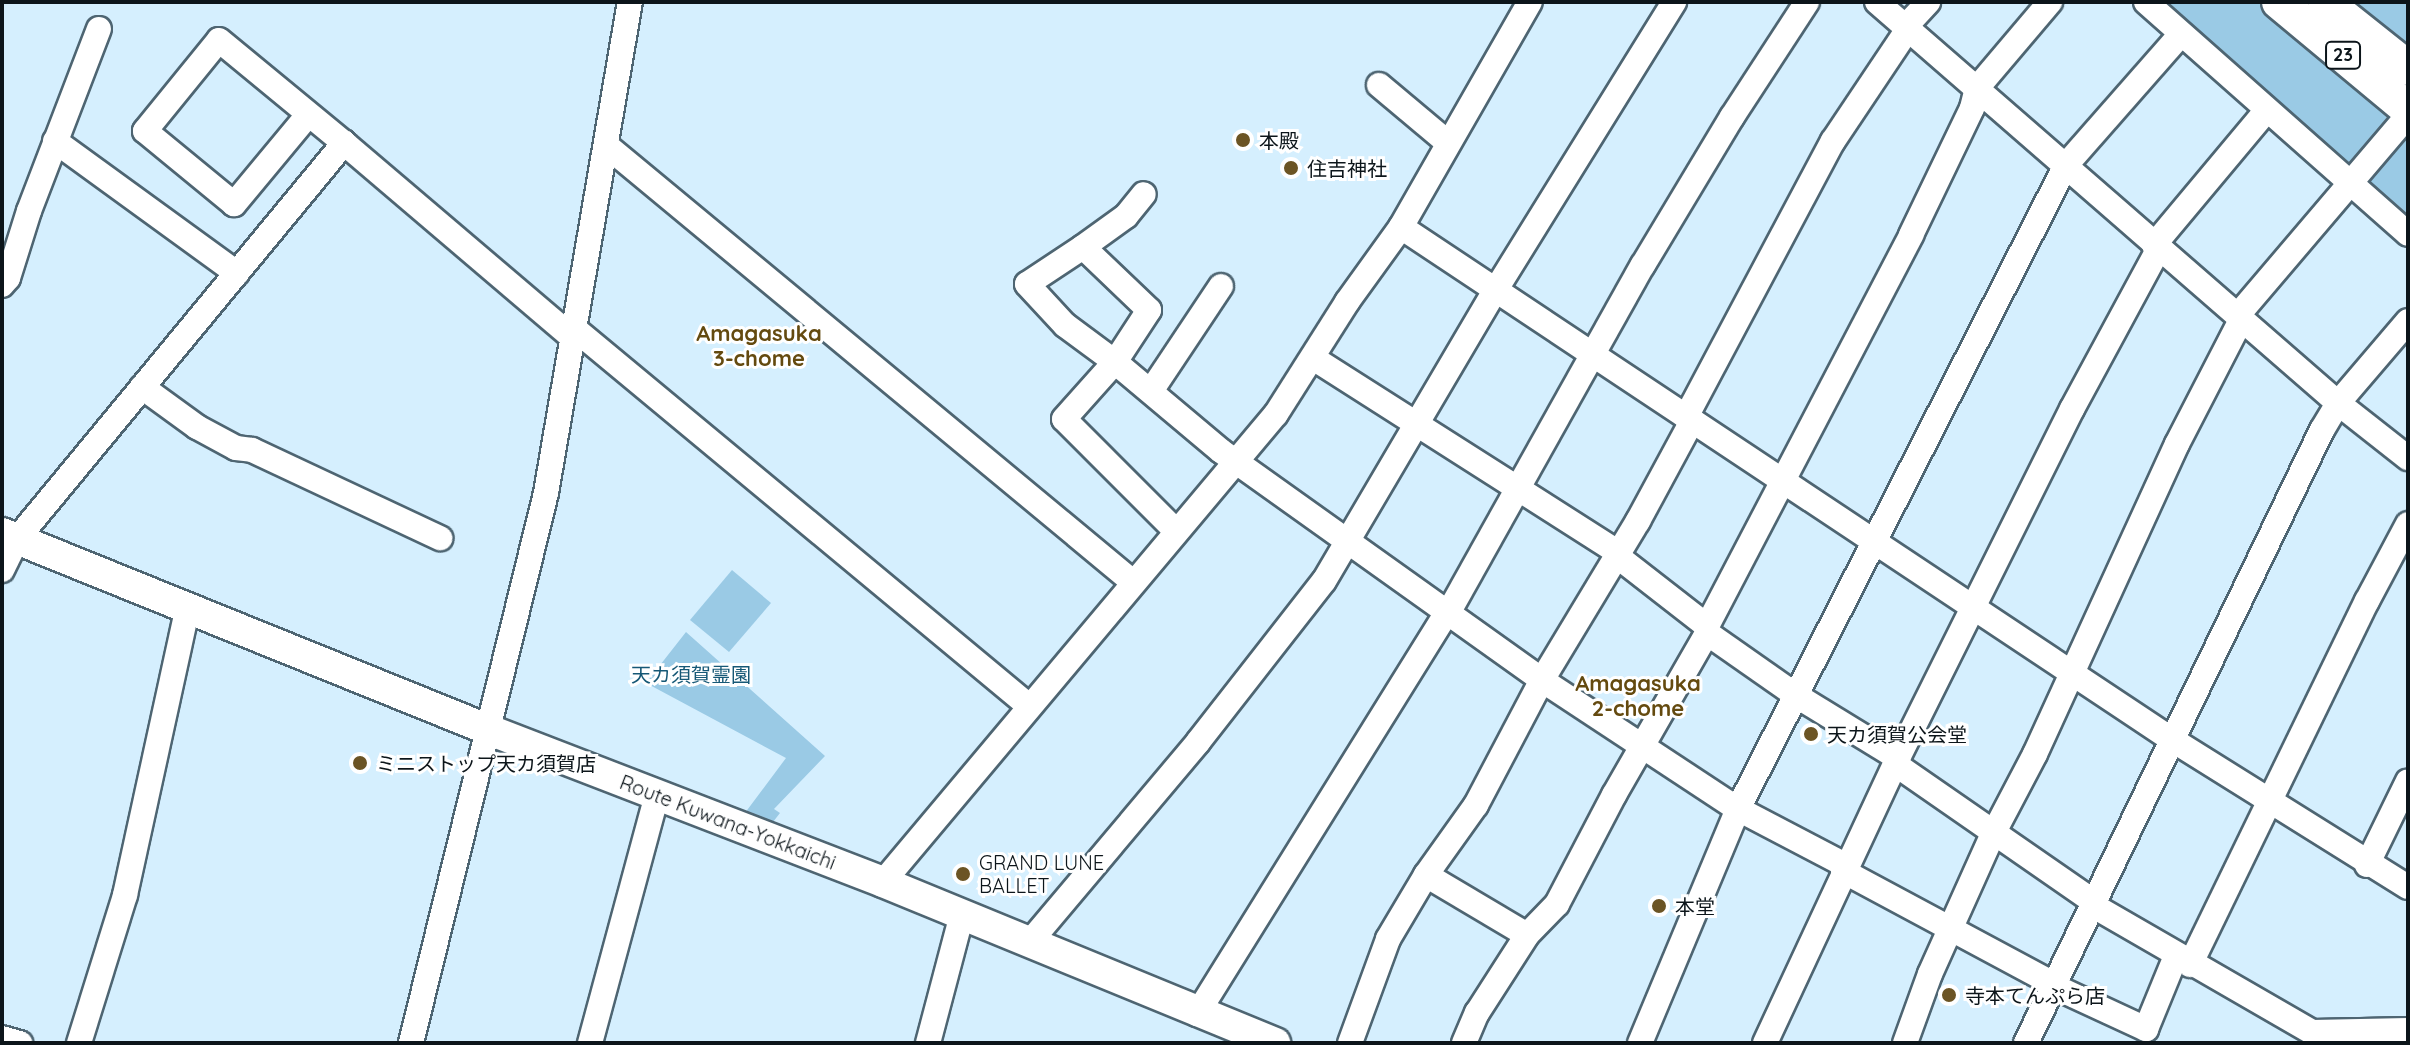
<!DOCTYPE html>
<html>
<head>
<meta charset="utf-8">
<style>
	body { margin:0 }
	#map { position:relative; width:2410px; height:1045px; overflow:hidden; background:#d5effe; font-family:Quicksand,"Noto Sans JP",sans-serif }
	div>[style] { position:absolute }
	.green>* { inset:0; background:#9acae5 }
	.roads { filter:drop-shadow(2px 0 #4e6572) drop-shadow(-2px 0 #4e6572) drop-shadow(0 2px #4e6572) drop-shadow(0 -2px #4e6572) }
	.minor>* { height:24px; margin:-12px; padding:0 12px; transform-origin:12px; border-radius:12px; background:#fff }
	.major>* { height:30px; margin:-15px; padding:0 15px; transform-origin:15px; border-radius:15px; background:#fff }
	.highway>* { height:34px; margin:-17px; padding:0 17px; transform-origin:17px; border-radius:17px; background:#fff }
	.dots>* { width:22px; height:22px; translate:-50% -50%; box-sizing:border-box; border:4px solid #fff; border-radius:50% }
	span { translate:-50% -50%; white-space:nowrap; text-align:center; line-height:1.15; -webkit-text-stroke:6px #fff; paint-order:stroke }
	.shield-label span { padding:2px 6px; background:#fff; border:2px solid; border-radius:6px; -webkit-text-stroke-width:0 }
	.shield-label { font-size:18px; color:#0c151a; font-weight:700 }
	.poi-label { font-size:20px; color:#0c151a }
	.left { translate:0 -50%; text-align:left }
	.park-label { font-size:20px; color:#165876 }
	.street-label { font-size:20px; color:#0c151a }
	.neighbourhood-label { font-size:22px; color:#644a0f; font-weight:700 }
	.frame { position:absolute; inset:0; border:4px solid #0c151a; pointer-events:none }
</style>
</head>
<body>
<div id="map">
	<div class="green">
		<div style="clip-path:polygon(2159px 2px,2408px 2px,2408px 216px,2219px 55px)"></div>
		<div style="clip-path:polygon(732px 570px,771px 603px,729px 652px,690px 620px)"></div>
		<div style="clip-path:polygon(686px 632px,825px 756px,774px 809px,780px 813px,766px 831px,739px 821px,786px 758px,646px 683px)"></div>
	</div>
	<div class="roads">
		<div class="minor">
			<div style="left:1877px;top:2px;width:611px;rotate:41.02deg"></div>
			<div style="left:2338px;top:403px;width:89px;rotate:38.2deg"></div>
			<div style="left:2146px;top:2px;width:350px;rotate:41.5deg"></div>
			<div style="left:1905px;top:27px;width:34px;rotate:-47deg"></div>
			<div style="left:1379px;top:85px;width:90px;rotate:40deg"></div>
			<div style="left:308px;top:115px;width:116px;rotate:129.7deg"></div>
			<div style="left:234px;top:204px;width:115px;rotate:-140.6deg"></div>
			<div style="left:145px;top:131px;width:117px;rotate:-50.9deg"></div>
			<div style="left:219px;top:40px;width:162px;rotate:39.5deg"></div>
			<div style="left:344px;top:143px;width:302px;rotate:40.4deg"></div>
			<div style="left:55px;top:141px;width:225px;rotate:36deg"></div>
			<div style="left:607px;top:146px;width:683px;rotate:39.66deg"></div>
			<div style="left:1401px;top:227px;width:925px;rotate:33.62deg"></div>
			<div style="left:2171px;top:739px;width:279px;rotate:32deg"></div>
			<div style="left:2154px;top:245px;width:176px;rotate:-50.1deg"></div>
			<div style="left:1083px;top:247px;width:53px;rotate:-35.8deg"></div>
			<div style="left:1126px;top:216px;width:28px;rotate:-51deg"></div>
			<div style="left:2px;top:285px;width:9px;rotate:-49deg"></div>
			<div style="left:8px;top:278px;width:70px;rotate:-72.6deg"></div>
			<div style="left:29px;top:211px;width:195px;rotate:-69deg"></div>
			<div style="left:2238px;top:315px;width:262px;rotate:-49.6deg"></div>
			<div style="left:576px;top:330px;width:589px;rotate:39.69deg"></div>
			<div style="left:1313px;top:358px;width:363px;rotate:32.5deg"></div>
			<div style="left:142px;top:387px;width:68px;rotate:36deg"></div>
			<div style="left:197px;top:427px;width:44px;rotate:28.3deg"></div>
			<div style="left:236px;top:448px;width:16px;rotate:7deg"></div>
			<div style="left:252px;top:450px;width:208px;rotate:25.1deg"></div>
			<div style="left:1151px;top:391px;width:126px;rotate:-56.3deg"></div>
			<div style="left:1686px;top:417px;width:313px;rotate:-62deg"></div>
			<div style="left:1833px;top:141px;width:135px;rotate:-56.2deg"></div>
			<div style="left:1176px;top:531px;width:158px;rotate:-135deg"></div>
			<div style="left:1064px;top:419px;width:76px;rotate:-48.2deg"></div>
			<div style="left:1115px;top:362px;width:62px;rotate:-56.8deg"></div>
			<div style="left:1149px;top:310px;width:91px;rotate:-136.3deg"></div>
			<div style="left:1083px;top:247px;width:67px;rotate:146.5deg"></div>
			<div style="left:1027px;top:284px;width:56px;rotate:47.2deg"></div>
			<div style="left:1065px;top:325px;width:62px;rotate:36.5deg"></div>
			<div style="left:1115px;top:362px;width:138px;rotate:40deg"></div>
			<div style="left:1221px;top:451px;width:394px;rotate:35.5deg"></div>
			<div style="left:1542px;top:680px;width:235px;rotate:33.4deg"></div>
			<div style="left:1738px;top:809px;width:121px;rotate:27.6deg"></div>
			<div style="left:1617px;top:556px;width:114px;rotate:37.9deg"></div>
			<div style="left:2px;top:570px;width:34px;rotate:-64deg"></div>
			<div style="left:17px;top:539px;width:514px;rotate:-50.45deg"></div>
			<div style="left:1450px;top:616px;width:8px;rotate:-83deg"></div>
			<div style="left:1451px;top:608px;width:393px;rotate:-60.8deg"></div>
			<div style="left:1643px;top:265px;width:173px;rotate:-59deg"></div>
			<div style="left:1732px;top:117px;width:137px;rotate:-56.9deg"></div>
			<div style="left:1707px;top:633px;width:110px;rotate:35deg"></div>
			<div style="left:1797px;top:696px;width:119px;rotate:31.5deg"></div>
			<div style="left:1895px;top:764px;width:242px;rotate:34.7deg"></div>
			<div style="left:2367px;top:865px;width:93px;rotate:-64deg"></div>
			<div style="left:1843px;top:871px;width:237px;rotate:28.2deg"></div>
			<div style="left:1426px;top:875px;width:117px;rotate:30.7deg"></div>
			<div style="left:883px;top:882px;width:611px;rotate:-49.98deg"></div>
			<div style="left:1276px;top:414px;width:133px;rotate:-57.6deg"></div>
			<div style="left:1347px;top:302px;width:92px;rotate:-54.2deg"></div>
			<div style="left:1401px;top:227px;width:259px;rotate:-60.2deg"></div>
			<div style="left:2092px;top:905px;width:254px;rotate:30deg"></div>
			<div style="left:2312px;top:1032px;width:96px;rotate:-1.2deg"></div>
			<div style="left:1029px;top:943px;width:263px;rotate:-49.9deg"></div>
			<div style="left:1198px;top:742px;width:204px;rotate:-52deg"></div>
			<div style="left:1324px;top:581px;width:337px;rotate:-59.5deg"></div>
			<div style="left:1495px;top:291px;width:340px;rotate:-58.2deg"></div>
			<div style="left:2190px;top:965px;width:405px;rotate:-64.1deg"></div>
			<div style="left:2367px;top:601px;width:87px;rotate:-62deg"></div>
			<div style="left:2051px;top:985px;width:105px;rotate:24.9deg"></div>
			<div style="left:2146px;top:1029px;width:79px;rotate:-67.7deg"></div>
			<div style="left:1197px;top:1014px;width:473px;rotate:-58.1deg"></div>
			<div style="left:2px;top:1038px;width:19px;rotate:16deg"></div>
			<div style="left:79px;top:1043px;width:155px;rotate:-72.7deg"></div>
			<div style="left:125px;top:895px;width:296px;rotate:-77.7deg"></div>
			<div style="left:411px;top:1043px;width:566px;rotate:-76.21deg"></div>
			<div style="left:546px;top:493px;width:498px;rotate:-80.3deg"></div>
			<div style="left:590px;top:1043px;width:257px;rotate:-74.9deg"></div>
			<div style="left:928px;top:1043px;width:133px;rotate:-75.2deg"></div>
			<div style="left:1350px;top:1043px;width:111px;rotate:-69.9deg"></div>
			<div style="left:1388px;top:939px;width:74px;rotate:-59.3deg"></div>
			<div style="left:1426px;top:875px;width:86px;rotate:-54.5deg"></div>
			<div style="left:1476px;top:805px;width:141px;rotate:-62.2deg"></div>
			<div style="left:1542px;top:680px;width:186px;rotate:-58.9deg"></div>
			<div style="left:1638px;top:521px;width:114px;rotate:-61.6deg"></div>
			<div style="left:1464px;top:1043px;width:33px;rotate:-67deg"></div>
			<div style="left:1477px;top:1013px;width:93px;rotate:-57.3deg"></div>
			<div style="left:1527px;top:935px;width:43px;rotate:-45.9deg"></div>
			<div style="left:1557px;top:904px;width:123px;rotate:-62.4deg"></div>
			<div style="left:1614px;top:795px;width:187px;rotate:-60.1deg"></div>
			<div style="left:1707px;top:633px;width:7px;rotate:-90deg"></div>
			<div style="left:1707px;top:626px;width:441px;rotate:-62.4deg"></div>
			<div style="left:1911px;top:235px;width:141px;rotate:-64.3deg"></div>
			<div style="left:1972px;top:108px;width:21px;rotate:-76deg"></div>
			<div style="left:1977px;top:88px;width:113px;rotate:-49.7deg"></div>
			<div style="left:1640px;top:1043px;width:254px;rotate:-67.3deg"></div>
			<div style="left:1738px;top:809px;width:723px;rotate:-63.01deg"></div>
			<div style="left:2066px;top:165px;width:174px;rotate:-48.7deg"></div>
			<div style="left:1765px;top:1043px;width:308px;rotate:-65deg"></div>
			<div style="left:1895px;top:764px;width:397px;rotate:-63.5deg"></div>
			<div style="left:2072px;top:409px;width:183px;rotate:-61.6deg"></div>
			<div style="left:1905px;top:1043px;width:73px;rotate:-70.1deg"></div>
			<div style="left:1930px;top:974px;width:154px;rotate:-65.8deg"></div>
			<div style="left:1993px;top:834px;width:90px;rotate:-62.3deg"></div>
			<div style="left:2035px;top:754px;width:341px;rotate:-65.4deg"></div>
			<div style="left:2177px;top:444px;width:142px;rotate:-62.7deg"></div>
			<div style="left:2026px;top:1043px;width:681px;rotate:-64.23deg"></div>
			<div style="left:2322px;top:430px;width:31px;rotate:-59deg"></div>
			<div style="left:2338px;top:403px;width:108px;rotate:-49.5deg"></div>
		</div>
		<div class="major">
			<div style="left:2px;top:533px;width:525px;rotate:22.02deg"></div>
			<div style="left:489px;top:730px;width:422px;rotate:21.1deg"></div>
			<div style="left:883px;top:882px;width:424px;rotate:22.3deg"></div>
		</div>
		<div class="highway">
			<div style="left:2279px;top:2px;width:168px;rotate:39.7deg"></div>
			<div style="left:2325px;top:2px;width:106px;rotate:38.5deg"></div>
		</div>
	</div>
	<div class="dots">
		<div style="left:1243px;top:140px;background:#6b5424"></div>
		<div style="left:1291px;top:168px;background:#6b5424"></div>
		<div style="left:1811px;top:734px;background:#6b5424"></div>
		<div style="left:360px;top:763px;background:#6b5424"></div>
		<div style="left:963px;top:874px;background:#6b5424"></div>
		<div style="left:1659px;top:906px;background:#6b5424"></div>
		<div style="left:1949px;top:995px;background:#6b5424"></div>
	</div>
	<div class="shield-label">
		<span style="left:2343px;top:55px">23</span>
	</div>
	<div class="poi-label">
		<span class="left" style="left:1259px;top:140px">本殿</span>
		<span class="left" style="left:1307px;top:168px">住吉神社</span>
		<span class="left" style="left:1827px;top:734px">天カ須賀公会堂</span>
		<span class="left" style="left:376px;top:763px">ミニストップ天カ須賀店</span>
		<span class="left" style="left:979px;top:874px">GRAND LUNE<br>BALLET</span>
		<span class="left" style="left:1675px;top:906px">本堂</span>
		<span class="left" style="left:1965px;top:995px">寺本てんぷら店</span>
	</div>
	<div class="park-label">
		<span style="left:691px;top:674px">天カ須賀霊園</span>
	</div>
	<div class="street-label">
		<span style="left:728px;top:822px;rotate:21deg">Route Kuwana-Yokkaichi</span>
	</div>
	<div class="neighbourhood-label">
		<span style="left:759px;top:346px">Amagasuka<br>3-chome</span>
		<span style="left:1638px;top:696px">Amagasuka<br>2-chome</span>
	</div>
	<div class="frame"></div>
</div>
</body>
</html>
